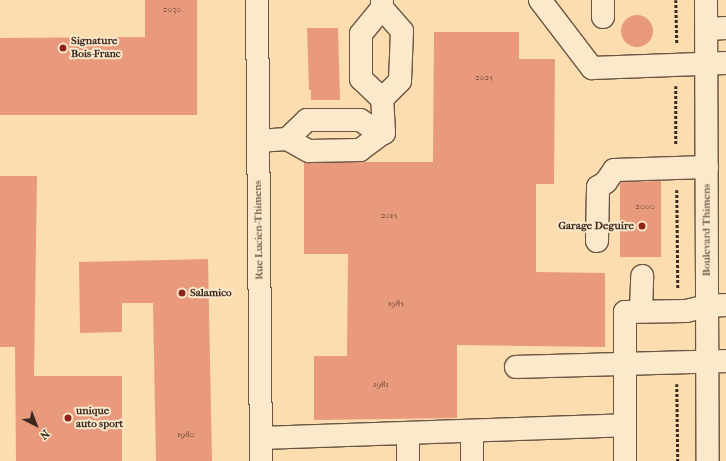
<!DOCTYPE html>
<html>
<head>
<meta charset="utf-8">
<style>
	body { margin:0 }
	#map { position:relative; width:726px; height:461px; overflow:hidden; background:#fbddaf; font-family:"IM FELL French Canon",serif }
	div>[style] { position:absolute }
	.building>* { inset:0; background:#e99a7d }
	.round { border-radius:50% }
	.path>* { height:2.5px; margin-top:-1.25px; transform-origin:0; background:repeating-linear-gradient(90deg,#3b2920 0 3px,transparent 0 5px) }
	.roads { filter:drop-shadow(1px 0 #6b5644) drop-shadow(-1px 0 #6b5644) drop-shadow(0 1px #6b5644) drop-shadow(0 -1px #6b5644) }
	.minor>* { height:22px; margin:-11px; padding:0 11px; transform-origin:11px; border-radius:11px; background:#fce9cb }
	.dots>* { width:11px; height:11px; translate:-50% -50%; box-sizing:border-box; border:2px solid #fce9cb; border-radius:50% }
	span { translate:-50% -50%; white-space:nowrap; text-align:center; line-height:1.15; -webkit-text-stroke:4px #fce9cb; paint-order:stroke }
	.number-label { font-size:9px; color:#664537 }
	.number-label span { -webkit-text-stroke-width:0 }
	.poi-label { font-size:11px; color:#3b2920; font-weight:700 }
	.left { translate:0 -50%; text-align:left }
	.right { translate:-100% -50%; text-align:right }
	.street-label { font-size:11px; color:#3b2920 }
	.north { position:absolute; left:16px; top:405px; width:40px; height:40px; -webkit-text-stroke:3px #fce9cb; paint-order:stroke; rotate:138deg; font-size:11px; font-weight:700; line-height:16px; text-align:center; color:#3b2920 }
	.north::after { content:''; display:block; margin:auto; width:14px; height:18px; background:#3b2920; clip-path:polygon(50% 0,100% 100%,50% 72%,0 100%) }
</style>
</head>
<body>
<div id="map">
	<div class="building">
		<div style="clip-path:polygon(145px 0,197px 0,197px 115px,0 115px,0 38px,145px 37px)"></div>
		<div class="round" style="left:621px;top:15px;width:32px;height:32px"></div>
		<div style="clip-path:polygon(307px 28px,338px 28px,340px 100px,311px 100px,311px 90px,309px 90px)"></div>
		<div style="clip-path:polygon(434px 32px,519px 32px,519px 59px,555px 59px,554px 184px,536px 184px,536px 272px,605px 273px,605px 347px,457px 345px,457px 418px,314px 420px,314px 356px,347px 356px,348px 254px,304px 254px,304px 162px,433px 162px)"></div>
		<div style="clip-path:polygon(0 176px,37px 176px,34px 376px,122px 376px,122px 461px,16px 461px,15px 347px,0 347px)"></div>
		<div style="clip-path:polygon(661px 181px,661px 257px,620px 257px,620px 184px,621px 182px)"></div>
		<div style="clip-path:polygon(208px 259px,212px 461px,156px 461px,153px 303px,122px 303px,122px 332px,80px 333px,79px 262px)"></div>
	</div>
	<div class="path">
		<div style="left:676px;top:0;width:43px;rotate:88.7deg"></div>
		<div style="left:676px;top:86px;width:59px;rotate:90deg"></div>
		<div style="left:677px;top:190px;width:99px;rotate:89.4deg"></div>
		<div style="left:677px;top:384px;width:77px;rotate:89.3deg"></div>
	</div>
	<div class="roads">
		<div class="minor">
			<div style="left:257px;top:0;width:461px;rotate:89.5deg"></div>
			<div style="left:540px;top:0;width:86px;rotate:52.6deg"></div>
			<div style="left:592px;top:68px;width:134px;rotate:-2.1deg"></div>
			<div style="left:603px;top:0;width:17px;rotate:90deg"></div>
			<div style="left:706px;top:0;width:461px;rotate:89.8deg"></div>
			<div style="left:707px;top:29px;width:19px;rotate:-3deg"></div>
			<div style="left:382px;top:99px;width:25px;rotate:-45deg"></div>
			<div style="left:400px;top:81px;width:50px;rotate:-87.7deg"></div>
			<div style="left:402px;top:31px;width:30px;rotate:-131deg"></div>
			<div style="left:381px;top:134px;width:3px;rotate:-18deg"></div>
			<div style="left:384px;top:133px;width:34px;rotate:-93deg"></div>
			<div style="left:382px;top:99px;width:29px;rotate:-136deg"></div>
			<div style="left:361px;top:79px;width:45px;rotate:-90deg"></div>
			<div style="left:361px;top:34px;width:33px;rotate:-51deg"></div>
			<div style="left:382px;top:8px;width:8px;rotate:-90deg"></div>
			<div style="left:258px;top:141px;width:29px;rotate:-4deg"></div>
			<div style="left:287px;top:139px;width:25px;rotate:29deg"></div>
			<div style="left:309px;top:151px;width:51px;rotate:-1.1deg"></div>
			<div style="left:360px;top:150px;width:26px;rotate:-37deg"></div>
			<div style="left:381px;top:134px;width:25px;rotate:-146deg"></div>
			<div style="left:360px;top:120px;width:53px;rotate:180deg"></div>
			<div style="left:307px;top:120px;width:28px;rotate:136deg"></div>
			<div style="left:597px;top:241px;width:54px;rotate:-88.9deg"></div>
			<div style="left:598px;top:187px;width:9px;rotate:-32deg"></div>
			<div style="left:606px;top:182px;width:14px;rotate:-56deg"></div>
			<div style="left:614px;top:170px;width:93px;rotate:-1.8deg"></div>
			<div style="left:641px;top:311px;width:35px;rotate:-88deg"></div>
			<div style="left:516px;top:367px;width:210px;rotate:-1.6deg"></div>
			<div style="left:408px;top:433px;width:28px;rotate:90deg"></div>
			<div style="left:261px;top:438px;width:364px;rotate:-2deg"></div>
			<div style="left:472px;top:461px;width:30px;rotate:-90deg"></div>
			<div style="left:625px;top:461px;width:149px;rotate:-90deg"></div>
			<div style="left:625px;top:312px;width:61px;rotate:-0.9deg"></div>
			<div style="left:686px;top:311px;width:22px;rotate:-13deg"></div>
			<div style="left:707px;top:306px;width:19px;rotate:-3deg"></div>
		</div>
	</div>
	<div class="dots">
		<div style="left:63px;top:48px;background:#8f2418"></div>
		<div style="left:642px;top:226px;background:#8f2418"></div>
		<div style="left:182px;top:293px;background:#8f2418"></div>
		<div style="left:68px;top:418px;background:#8f2418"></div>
	</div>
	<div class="number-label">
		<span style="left:172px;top:9px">2030</span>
		<span style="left:484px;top:77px">2025</span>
		<span style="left:645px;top:206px">2000</span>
		<span style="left:389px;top:215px">2015</span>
		<span style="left:396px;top:303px">1985</span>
		<span style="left:381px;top:384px">1981</span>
		<span style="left:186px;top:434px">1980</span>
	</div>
	<div class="poi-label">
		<span class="left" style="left:71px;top:48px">Signature<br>Bois-Franc</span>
		<span class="right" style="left:634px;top:226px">Garage Deguire</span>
		<span class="left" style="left:190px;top:293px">Salamico</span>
		<span class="left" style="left:76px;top:418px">unique<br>auto sport</span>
	</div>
	<div class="street-label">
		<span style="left:259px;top:230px;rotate:-91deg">Rue Lucien-Thimens</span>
		<span style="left:707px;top:230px;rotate:-90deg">Boulevard Thimens</span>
	</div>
	<div class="north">N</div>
</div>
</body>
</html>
